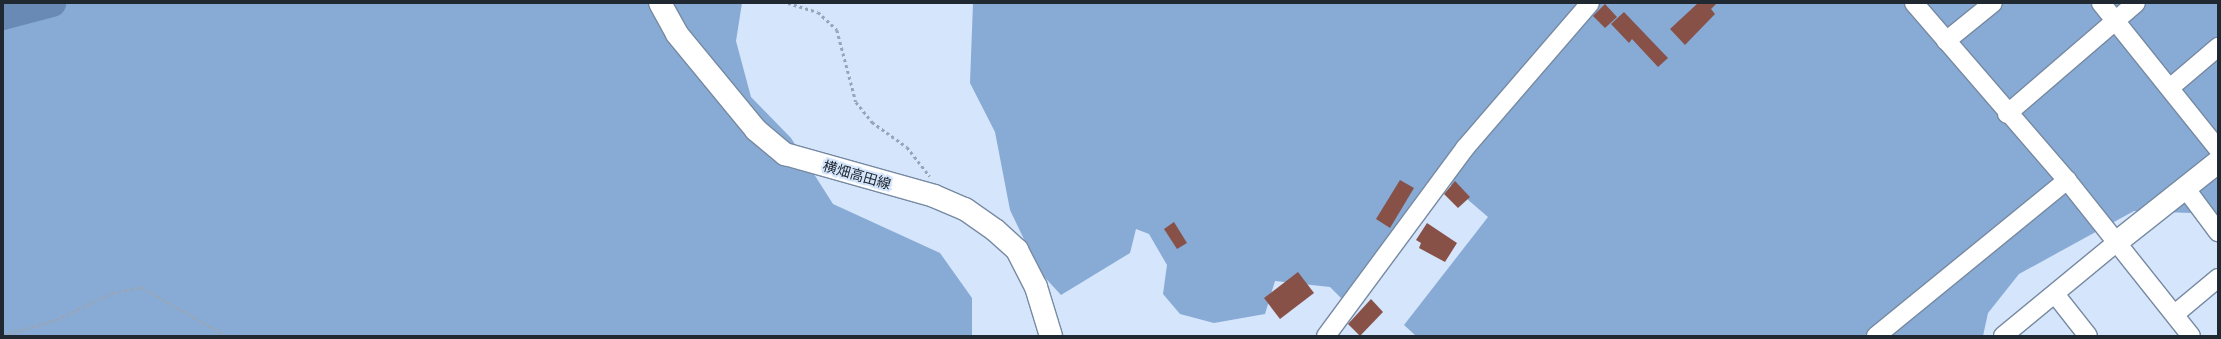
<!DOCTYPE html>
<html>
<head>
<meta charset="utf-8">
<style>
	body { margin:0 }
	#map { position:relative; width:2221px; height:339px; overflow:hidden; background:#d5e5fb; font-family:"Asap Condensed","Noto Sans JP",sans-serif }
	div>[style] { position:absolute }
	.forest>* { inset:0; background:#88abd6 }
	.river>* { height:28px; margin:-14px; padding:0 14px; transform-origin:14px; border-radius:14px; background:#698ab5 }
	.building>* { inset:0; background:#875148 }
	.path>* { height:2.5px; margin-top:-1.25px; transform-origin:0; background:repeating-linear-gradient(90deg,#98a5b7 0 3px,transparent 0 6px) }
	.roads { filter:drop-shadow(1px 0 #778aa2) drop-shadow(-1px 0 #778aa2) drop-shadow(0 1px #778aa2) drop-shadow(0 -1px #778aa2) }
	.street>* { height:18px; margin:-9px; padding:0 9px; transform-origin:9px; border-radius:9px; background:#fff }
	.secondary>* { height:22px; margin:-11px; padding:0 11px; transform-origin:11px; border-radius:11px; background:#fff }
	span { translate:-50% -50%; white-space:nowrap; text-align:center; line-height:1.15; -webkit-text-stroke:4px #d5e5fb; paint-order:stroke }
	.street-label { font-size:14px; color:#202832 }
	.frame { position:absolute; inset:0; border:4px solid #202832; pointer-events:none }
</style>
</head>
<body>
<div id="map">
	<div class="forest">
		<div style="clip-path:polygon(3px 3px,742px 3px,736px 41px,751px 97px,791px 138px,833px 204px,940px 253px,972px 298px,972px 336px,3px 336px)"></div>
		<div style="clip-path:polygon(973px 3px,2218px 3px,2218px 218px,2191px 213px,2134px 211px,2019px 274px,1988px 313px,1983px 336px,1416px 336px,1404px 325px,1488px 217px,1445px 180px,1347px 304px,1330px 287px,1275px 281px,1265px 314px,1214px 323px,1180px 314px,1163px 294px,1167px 265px,1149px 234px,1136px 229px,1130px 253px,1061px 295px,1039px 271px,1010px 210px,995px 132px,970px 83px)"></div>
	</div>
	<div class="river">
		<div style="left:3px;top:16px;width:51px;rotate:-14.9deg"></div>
	</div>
	<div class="building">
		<div style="clip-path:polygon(1698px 3px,1717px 3px,1711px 9px,1715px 14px,1685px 45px,1670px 29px)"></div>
		<div style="clip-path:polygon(1605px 4px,1617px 17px,1605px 28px,1593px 16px)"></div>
		<div style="clip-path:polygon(1624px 12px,1668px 58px,1658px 67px,1632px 39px,1629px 43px,1611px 24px)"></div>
		<div style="clip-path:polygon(1400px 180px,1414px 188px,1390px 228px,1376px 219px)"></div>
		<div style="clip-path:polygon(1455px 181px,1470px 197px,1458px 208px,1444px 194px)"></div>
		<div style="clip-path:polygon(1174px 222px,1187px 243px,1177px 249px,1164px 229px)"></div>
		<div style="clip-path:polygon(1427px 223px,1457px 243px,1445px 262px,1419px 248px,1421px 243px,1416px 240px)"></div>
		<div style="clip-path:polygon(1298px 272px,1314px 293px,1280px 319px,1264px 298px)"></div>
		<div style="clip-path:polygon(1371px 299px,1383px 312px,1360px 336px,1348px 324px)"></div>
	</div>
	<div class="path">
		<div style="left:788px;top:3px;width:31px;rotate:17deg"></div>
		<div style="left:818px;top:12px;width:26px;rotate:43deg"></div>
		<div style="left:837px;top:30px;width:74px;rotate:75.2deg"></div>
		<div style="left:856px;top:102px;width:26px;rotate:51deg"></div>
		<div style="left:872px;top:122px;width:43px;rotate:35.5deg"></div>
		<div style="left:907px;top:147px;width:37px;rotate:52deg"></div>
		<div style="left:3px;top:335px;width:55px;rotate:-15.8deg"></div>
		<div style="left:56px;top:320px;width:62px;rotate:-25.7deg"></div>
		<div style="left:112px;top:293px;width:30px;rotate:-12deg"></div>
		<div style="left:141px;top:287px;width:99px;rotate:29.7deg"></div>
	</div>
	<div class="roads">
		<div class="street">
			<div style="left:1914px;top:3px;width:234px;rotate:49.2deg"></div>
			<div style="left:2067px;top:180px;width:199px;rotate:51.5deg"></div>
			<div style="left:2101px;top:3px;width:187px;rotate:51.3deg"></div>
			<div style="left:1946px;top:41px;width:60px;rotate:-39deg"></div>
			<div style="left:2171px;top:87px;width:62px;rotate:-40.4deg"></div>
			<div style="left:2007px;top:114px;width:170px;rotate:-40.7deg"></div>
			<div style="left:2186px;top:189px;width:54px;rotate:53.3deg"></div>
			<div style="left:2055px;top:294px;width:53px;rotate:51.8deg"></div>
			<div style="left:2175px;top:314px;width:56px;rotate:-39.9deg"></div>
			<div style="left:1326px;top:336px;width:234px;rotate:-53.5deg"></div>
			<div style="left:1465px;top:148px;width:191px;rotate:-49.2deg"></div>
			<div style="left:1876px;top:336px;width:247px;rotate:-39.2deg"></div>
			<div style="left:2003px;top:336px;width:148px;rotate:-39.5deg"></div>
		</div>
		<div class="secondary">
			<div style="left:660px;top:3px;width:35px;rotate:61deg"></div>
			<div style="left:677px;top:34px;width:124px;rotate:50.5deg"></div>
			<div style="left:756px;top:130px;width:38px;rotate:40deg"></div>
			<div style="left:785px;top:154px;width:155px;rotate:15.7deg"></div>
			<div style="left:934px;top:196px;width:34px;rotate:23deg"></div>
			<div style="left:965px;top:209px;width:37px;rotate:35deg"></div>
			<div style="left:995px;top:230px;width:30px;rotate:42deg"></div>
			<div style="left:1017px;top:250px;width:42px;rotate:62.8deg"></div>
			<div style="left:1036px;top:287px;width:51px;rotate:73deg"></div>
			<div style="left:2117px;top:242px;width:129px;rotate:-38.4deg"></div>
		</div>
	</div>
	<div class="street-label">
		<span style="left:857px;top:175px;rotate:16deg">横畑高田線</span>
	</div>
	<div class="frame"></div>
</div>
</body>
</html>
